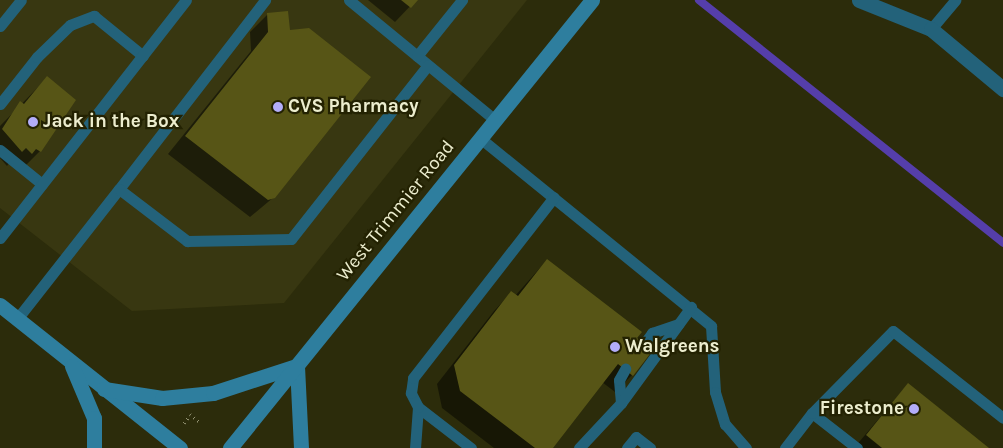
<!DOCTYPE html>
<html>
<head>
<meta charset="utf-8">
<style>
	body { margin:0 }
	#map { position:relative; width:1003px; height:448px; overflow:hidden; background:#2c2c0b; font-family:Karla,sans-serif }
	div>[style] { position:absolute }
	.built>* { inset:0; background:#383711 }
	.shadow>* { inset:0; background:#0007 }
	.stream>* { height:8px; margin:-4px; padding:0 4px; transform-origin:4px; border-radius:4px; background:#553eaa }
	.building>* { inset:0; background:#575516 }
	.path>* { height:3px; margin-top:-1.5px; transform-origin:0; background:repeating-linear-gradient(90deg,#949474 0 1px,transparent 0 5px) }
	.service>* { height:11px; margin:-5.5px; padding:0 5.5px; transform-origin:5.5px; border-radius:5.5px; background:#23627a }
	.minor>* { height:15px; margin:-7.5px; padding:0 7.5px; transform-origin:7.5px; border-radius:7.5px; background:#23627a }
	.secondary>* { height:15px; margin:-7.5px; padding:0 7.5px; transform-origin:7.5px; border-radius:7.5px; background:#2e7e9e }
	.dots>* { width:14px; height:14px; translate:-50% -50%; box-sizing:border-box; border:2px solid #232202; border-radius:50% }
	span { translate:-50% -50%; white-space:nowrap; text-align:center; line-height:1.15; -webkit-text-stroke:4.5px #232202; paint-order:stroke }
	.poi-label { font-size:19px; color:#ecedce; font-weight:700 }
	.left { translate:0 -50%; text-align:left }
	.right { translate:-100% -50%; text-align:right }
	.street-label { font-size:19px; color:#ecedce }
</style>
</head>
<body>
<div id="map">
	<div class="built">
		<div style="clip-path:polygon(0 0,527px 0,284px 303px,132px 311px,0 208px)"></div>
	</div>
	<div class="shadow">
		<div style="clip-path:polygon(368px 0,416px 0,395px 22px)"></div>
		<div style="clip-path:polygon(268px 14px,274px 197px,250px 217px,168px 154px,251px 51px,250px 32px)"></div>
		<div style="clip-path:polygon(47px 78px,40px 151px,25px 166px,10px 162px,7px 166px,0 158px,0 126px)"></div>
		<div style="clip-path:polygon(547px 260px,636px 339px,632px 375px,615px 392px,602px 382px,551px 448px,494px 448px,442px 408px,437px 384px,494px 311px,511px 293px,515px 296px)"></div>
		<div style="clip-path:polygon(908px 384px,987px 448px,854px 448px)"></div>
	</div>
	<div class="stream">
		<div style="left:699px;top:0;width:389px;rotate:38.6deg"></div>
	</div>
	<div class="building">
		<div style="clip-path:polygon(401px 0,418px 0,411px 8px)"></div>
		<div style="clip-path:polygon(288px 11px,290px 30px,309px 28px,371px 77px,275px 198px,268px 200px,185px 136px,268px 32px,267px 13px)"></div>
		<div style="clip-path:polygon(47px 76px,76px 100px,41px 152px,36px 149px,32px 154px,26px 148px,22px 152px,2px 129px,20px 101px,24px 104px)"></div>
		<div style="clip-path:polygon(547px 259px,642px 332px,637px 338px,653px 350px,633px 376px,618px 364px,553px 448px,535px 448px,460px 391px,454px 365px,511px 291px,518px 296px)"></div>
		<div style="clip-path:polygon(908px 383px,989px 448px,882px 448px,866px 435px)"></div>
	</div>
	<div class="path">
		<div style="left:190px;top:414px;width:14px;rotate:39deg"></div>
		<div style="left:184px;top:423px;width:10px;rotate:-53deg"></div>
	</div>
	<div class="service">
		<div style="left:349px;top:0;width:189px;rotate:39.4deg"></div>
		<div style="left:0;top:26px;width:33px;rotate:-51deg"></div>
		<div style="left:931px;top:29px;width:38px;rotate:-50deg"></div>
		<div style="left:417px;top:56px;width:72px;rotate:-51.2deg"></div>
		<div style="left:0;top:104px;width:60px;rotate:-51.8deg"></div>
		<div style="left:37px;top:57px;width:46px;rotate:-44.1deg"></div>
		<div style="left:70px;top:25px;width:26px;rotate:-21deg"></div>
		<div style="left:94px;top:16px;width:63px;rotate:39.2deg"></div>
		<div style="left:480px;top:138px;width:298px;rotate:39.1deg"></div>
		<div style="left:711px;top:326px;width:66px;rotate:86.5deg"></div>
		<div style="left:715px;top:392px;width:34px;rotate:73deg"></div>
		<div style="left:725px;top:424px;width:32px;rotate:49deg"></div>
		<div style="left:0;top:150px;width:54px;rotate:39deg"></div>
		<div style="left:119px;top:189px;width:239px;rotate:-52.3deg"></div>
		<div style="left:0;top:238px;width:302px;rotate:-52deg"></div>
		<div style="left:17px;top:319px;width:165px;rotate:-51.9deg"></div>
		<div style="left:119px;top:189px;width:86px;rotate:37.4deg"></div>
		<div style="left:187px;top:241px;width:104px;rotate:-1.1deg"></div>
		<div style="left:291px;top:239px;width:221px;rotate:-51.8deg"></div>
		<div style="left:644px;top:344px;width:14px;rotate:-54deg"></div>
		<div style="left:652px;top:333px;width:28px;rotate:-19deg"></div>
		<div style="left:621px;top:403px;width:23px;rotate:-95deg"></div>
		<div style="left:619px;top:380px;width:13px;rotate:-61deg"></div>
		<div style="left:812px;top:413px;width:57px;rotate:37.9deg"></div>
		<div style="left:415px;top:448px;width:41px;rotate:-85.8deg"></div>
		<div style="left:471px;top:448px;width:67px;rotate:-142.3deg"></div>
		<div style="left:418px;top:407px;width:16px;rotate:-117deg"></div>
		<div style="left:411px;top:393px;width:15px;rotate:-82deg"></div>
		<div style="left:413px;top:378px;width:229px;rotate:-52.1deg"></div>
		<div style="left:579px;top:448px;width:62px;rotate:-47deg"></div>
		<div style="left:621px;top:403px;width:119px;rotate:-53.9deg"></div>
		<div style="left:627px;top:448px;width:14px;rotate:-51deg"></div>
		<div style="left:636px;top:437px;width:18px;rotate:38deg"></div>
		<div style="left:785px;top:448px;width:44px;rotate:-52.4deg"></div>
		<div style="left:812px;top:413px;width:115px;rotate:-45.4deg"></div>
		<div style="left:893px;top:331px;width:140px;rotate:38.3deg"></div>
	</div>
	<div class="minor">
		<div style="left:859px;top:0;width:78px;rotate:21.9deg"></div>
		<div style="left:931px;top:29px;width:94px;rotate:39.8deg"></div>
	</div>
	<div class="secondary">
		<div style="left:0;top:305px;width:230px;rotate:38.5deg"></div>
		<div style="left:72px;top:366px;width:56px;rotate:67.1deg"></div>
		<div style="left:94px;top:418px;width:30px;rotate:90deg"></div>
		<div style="left:297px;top:366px;width:82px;rotate:87.2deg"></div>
		<div style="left:104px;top:389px;width:59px;rotate:8.8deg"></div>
		<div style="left:162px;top:398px;width:51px;rotate:-5.6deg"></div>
		<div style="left:213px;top:393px;width:87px;rotate:-18deg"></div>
		<div style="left:230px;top:448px;width:576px;rotate:-51.06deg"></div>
	</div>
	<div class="dots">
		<div style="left:278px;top:107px;background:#b3adf9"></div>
		<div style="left:33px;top:122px;background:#b3adf9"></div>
		<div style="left:615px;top:347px;background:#b3adf9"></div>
		<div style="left:914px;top:409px;background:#b3adf9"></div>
	</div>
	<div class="poi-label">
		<span class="left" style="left:288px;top:107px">CVS Pharmacy</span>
		<span class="left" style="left:43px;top:122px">Jack in the Box</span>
		<span class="left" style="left:625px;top:347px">Walgreens</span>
		<span class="right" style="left:904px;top:409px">Firestone</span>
	</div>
	<div class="street-label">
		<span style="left:396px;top:211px;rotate:-51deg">West Trimmier Road</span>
	</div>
</div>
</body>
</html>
